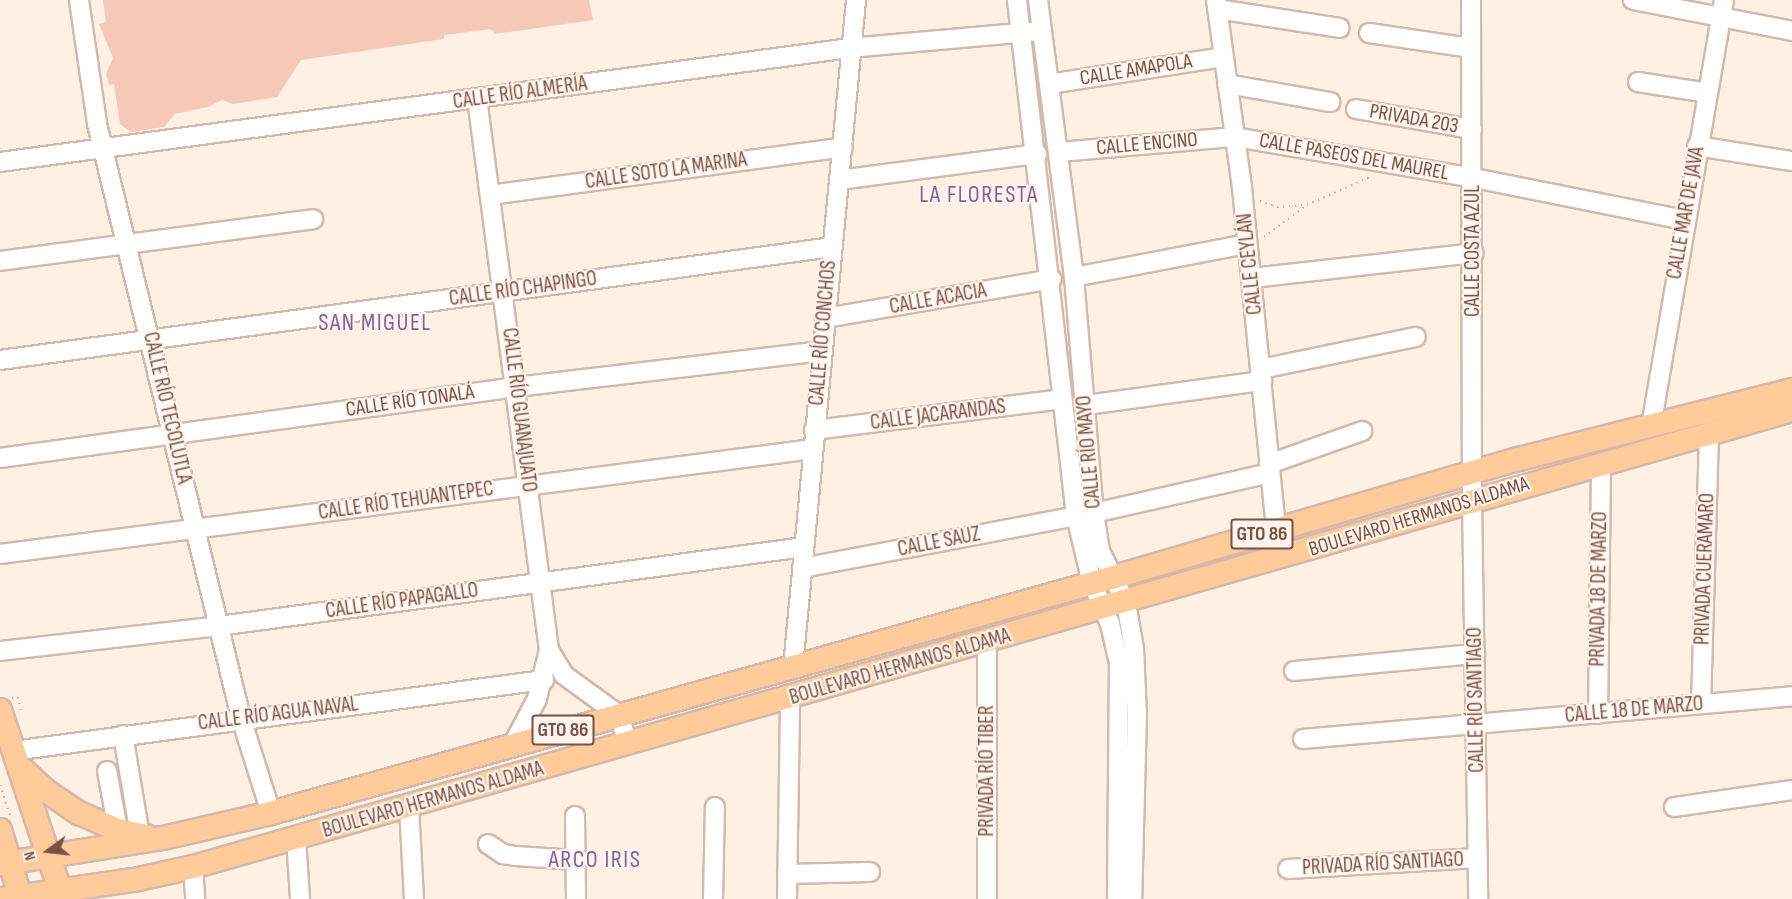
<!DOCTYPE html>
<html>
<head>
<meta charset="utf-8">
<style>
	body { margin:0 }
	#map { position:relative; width:1792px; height:899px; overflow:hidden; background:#fef0e3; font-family:"Sofia Sans Condensed",sans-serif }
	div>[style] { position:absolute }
	.building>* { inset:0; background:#f6c8b8 }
	.path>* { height:2px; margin-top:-1px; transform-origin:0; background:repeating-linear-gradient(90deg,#dcab9b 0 1.5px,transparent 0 6px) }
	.roads { filter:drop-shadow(2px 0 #d3b8ab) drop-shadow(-2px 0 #d3b8ab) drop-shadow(0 2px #d3b8ab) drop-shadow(0 -2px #d3b8ab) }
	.minor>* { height:18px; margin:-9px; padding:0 9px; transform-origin:9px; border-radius:9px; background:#fff }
	.major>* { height:22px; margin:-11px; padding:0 11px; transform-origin:11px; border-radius:11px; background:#ffcb9a }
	span { translate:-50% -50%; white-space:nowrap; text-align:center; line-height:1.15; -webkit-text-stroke:4.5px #fff5ec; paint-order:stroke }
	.shield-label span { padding:2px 4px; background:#fff5ec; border:2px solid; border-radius:4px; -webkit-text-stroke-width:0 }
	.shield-label { font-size:20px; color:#795146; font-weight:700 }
	.street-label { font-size:21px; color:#795146 }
	.quarter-label { font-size:24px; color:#81619d; letter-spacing:1.5px }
	.north { position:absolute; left:18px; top:821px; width:60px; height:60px; -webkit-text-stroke:4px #fff5ec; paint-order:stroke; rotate:255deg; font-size:16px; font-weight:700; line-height:24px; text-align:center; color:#795146 }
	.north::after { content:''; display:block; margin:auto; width:21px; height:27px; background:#795146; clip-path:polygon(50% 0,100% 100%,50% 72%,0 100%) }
</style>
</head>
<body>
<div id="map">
	<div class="building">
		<div style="clip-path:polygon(103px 0,589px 0,593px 20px,495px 34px,491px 29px,444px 35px,444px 39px,301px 60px,277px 97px,233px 104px,222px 100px,208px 107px,175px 114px,164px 127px,131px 132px,120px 124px,114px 84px,109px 85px,106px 74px,113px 58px,99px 24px,106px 22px)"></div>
	</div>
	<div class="path">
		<div style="left:1260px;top:201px;width:18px;rotate:19deg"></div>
		<div style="left:1277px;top:207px;width:27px;rotate:-4deg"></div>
		<div style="left:1264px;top:237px;width:54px;rotate:-36.7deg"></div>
		<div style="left:1307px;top:205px;width:69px;rotate:-24deg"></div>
		<div style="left:12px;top:698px;width:6px;rotate:-9deg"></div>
		<div style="left:18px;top:697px;width:17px;rotate:77deg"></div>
		<div style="left:0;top:785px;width:33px;rotate:72deg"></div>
	</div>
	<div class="roads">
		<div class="minor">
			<div style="left:79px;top:0;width:125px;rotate:81.7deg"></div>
			<div style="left:97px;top:124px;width:611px;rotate:76.37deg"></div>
			<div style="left:241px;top:718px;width:100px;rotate:72.5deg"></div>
			<div style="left:1017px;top:0;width:519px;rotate:83.48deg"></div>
			<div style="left:1076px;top:516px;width:69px;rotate:76.6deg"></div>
			<div style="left:1092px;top:583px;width:45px;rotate:66.3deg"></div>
			<div style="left:1110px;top:624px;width:39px;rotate:77deg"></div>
			<div style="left:1119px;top:662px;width:237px;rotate:90.5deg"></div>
			<div style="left:1038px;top:0;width:279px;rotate:82.6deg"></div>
			<div style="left:1074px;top:277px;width:237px;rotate:85.2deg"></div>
			<div style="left:1094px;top:513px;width:38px;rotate:81deg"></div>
			<div style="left:1100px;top:551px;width:58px;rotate:63.4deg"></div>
			<div style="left:1126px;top:603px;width:47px;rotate:80.1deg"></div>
			<div style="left:1134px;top:649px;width:65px;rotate:87.4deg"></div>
			<div style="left:1137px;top:714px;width:185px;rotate:91.5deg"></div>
			<div style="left:1216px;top:0;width:190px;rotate:82.1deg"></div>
			<div style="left:1242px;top:188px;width:343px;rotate:84.3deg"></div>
			<div style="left:1471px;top:0;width:501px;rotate:89.89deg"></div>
			<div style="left:1472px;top:501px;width:398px;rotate:89.1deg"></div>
			<div style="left:1633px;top:0;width:162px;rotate:11deg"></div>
			<div style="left:1217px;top:9px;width:124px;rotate:8.8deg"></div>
			<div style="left:1369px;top:33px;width:102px;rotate:8.4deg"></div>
			<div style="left:1638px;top:82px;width:71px;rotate:8.9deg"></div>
			<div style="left:1049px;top:84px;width:176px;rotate:-8.8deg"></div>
			<div style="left:1227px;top:84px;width:105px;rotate:9.9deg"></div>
			<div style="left:477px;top:98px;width:557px;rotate:82.57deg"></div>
			<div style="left:549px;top:650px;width:50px;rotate:103.8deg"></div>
			<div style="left:537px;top:699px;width:51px;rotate:118.1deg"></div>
			<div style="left:1356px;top:109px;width:118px;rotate:9.8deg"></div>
			<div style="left:1697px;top:146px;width:96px;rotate:9deg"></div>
			<div style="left:1059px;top:152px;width:177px;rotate:-4.9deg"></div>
			<div style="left:1235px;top:137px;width:242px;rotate:9.7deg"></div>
			<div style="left:1474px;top:178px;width:214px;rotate:11.3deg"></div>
			<div style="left:0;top:162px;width:858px;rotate:-7.64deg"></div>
			<div style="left:850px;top:48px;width:192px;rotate:-5.1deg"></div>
			<div style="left:839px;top:180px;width:200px;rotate:-7.5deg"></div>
			<div style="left:490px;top:195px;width:356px;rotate:-7.7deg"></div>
			<div style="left:0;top:261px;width:316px;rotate:-7.6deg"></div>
			<div style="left:1074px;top:277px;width:176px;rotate:-10.8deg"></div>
			<div style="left:1252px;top:278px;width:223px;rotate:-6.4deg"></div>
			<div style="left:825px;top:318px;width:230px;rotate:-9.7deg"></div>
			<div style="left:0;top:360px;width:840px;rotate:-7.73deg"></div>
			<div style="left:1261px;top:369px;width:158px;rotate:-11.7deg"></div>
			<div style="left:1086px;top:405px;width:178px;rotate:-7.8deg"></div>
			<div style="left:1651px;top:427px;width:433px;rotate:-80.3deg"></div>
			<div style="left:814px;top:430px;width:250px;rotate:-7.1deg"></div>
			<div style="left:0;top:458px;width:521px;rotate:-7.83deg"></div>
			<div style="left:516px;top:387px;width:308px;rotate:-6.7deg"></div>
			<div style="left:1269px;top:464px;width:99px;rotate:-19.5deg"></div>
			<div style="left:1094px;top:513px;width:180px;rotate:-12.8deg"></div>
			<div style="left:0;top:554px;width:820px;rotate:-7.36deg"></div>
			<div style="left:802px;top:568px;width:279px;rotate:-10.7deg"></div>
			<div style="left:987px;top:643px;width:256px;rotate:90deg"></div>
			<div style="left:549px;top:650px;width:29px;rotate:59deg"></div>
			<div style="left:564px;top:675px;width:68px;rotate:36deg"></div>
			<div style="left:619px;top:715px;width:30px;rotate:73deg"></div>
			<div style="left:0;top:651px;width:220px;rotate:-6.5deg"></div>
			<div style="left:219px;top:626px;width:590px;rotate:-7.69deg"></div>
			<div style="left:793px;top:667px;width:670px;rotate:-84.6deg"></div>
			<div style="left:1294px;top:671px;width:182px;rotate:-5.4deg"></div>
			<div style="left:1701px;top:704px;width:270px;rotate:-88.3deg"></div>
			<div style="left:1598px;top:714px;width:250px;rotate:-89.3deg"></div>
			<div style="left:123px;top:735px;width:101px;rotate:80.4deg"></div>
			<div style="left:1303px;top:739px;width:491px;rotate:-5deg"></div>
			<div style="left:13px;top:751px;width:536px;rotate:-7.62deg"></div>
			<div style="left:107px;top:771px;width:60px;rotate:79.4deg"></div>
			<div style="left:409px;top:807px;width:92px;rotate:86.9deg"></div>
			<div style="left:1674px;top:807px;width:119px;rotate:-8.2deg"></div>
			<div style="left:575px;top:816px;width:83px;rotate:89.3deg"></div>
			<div style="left:296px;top:838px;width:61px;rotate:86.2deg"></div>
			<div style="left:488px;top:844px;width:18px;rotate:34deg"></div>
			<div style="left:503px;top:854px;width:13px;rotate:9deg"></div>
			<div style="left:516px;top:856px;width:60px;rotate:3.8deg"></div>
			<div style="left:193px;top:867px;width:32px;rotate:86deg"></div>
			<div style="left:1288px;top:869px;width:190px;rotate:-3.3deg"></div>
			<div style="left:787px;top:874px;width:83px;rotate:-1.4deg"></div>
			<div style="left:713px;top:899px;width:92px;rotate:-88.8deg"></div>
			<div style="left:787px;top:899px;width:201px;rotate:-89.1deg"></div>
		</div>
		<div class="major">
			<div style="left:0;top:710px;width:199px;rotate:71.6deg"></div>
			<div style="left:20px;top:767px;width:35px;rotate:43deg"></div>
			<div style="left:46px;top:791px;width:40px;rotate:34deg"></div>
			<div style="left:79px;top:813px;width:43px;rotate:23.6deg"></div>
			<div style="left:118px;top:830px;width:29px;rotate:12deg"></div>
			<div style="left:0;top:830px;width:72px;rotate:73.1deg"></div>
			<div style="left:0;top:864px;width:165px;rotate:-9.1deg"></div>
			<div style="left:163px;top:838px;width:111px;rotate:-13deg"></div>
			<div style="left:271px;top:813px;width:872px;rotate:-15.63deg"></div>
			<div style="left:1111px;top:578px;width:425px;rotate:-16.3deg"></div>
			<div style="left:1519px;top:459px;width:282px;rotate:-14.2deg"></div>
			<div style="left:3px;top:899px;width:132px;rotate:-8.3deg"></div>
			<div style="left:134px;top:880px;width:60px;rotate:-12.4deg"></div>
			<div style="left:193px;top:867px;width:1663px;rotate:-15.95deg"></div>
		</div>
	</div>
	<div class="shield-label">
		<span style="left:1262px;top:534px">GTO 86</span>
		<span style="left:563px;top:730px">GTO 86</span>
	</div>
	<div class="street-label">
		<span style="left:1136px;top:70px;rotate:-9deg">CALLE AMAPOLA</span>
		<span style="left:520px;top:93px;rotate:-8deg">CALLE RÍO ALMERÍA</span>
		<span style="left:1414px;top:119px;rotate:10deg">PRIVADA 203</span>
		<span style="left:1147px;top:144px;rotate:-5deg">CALLE ENCINO</span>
		<span style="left:1354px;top:157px;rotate:10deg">CALLE PASEOS DEL MAUREL</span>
		<span style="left:666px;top:171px;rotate:-8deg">CALLE SOTO LA MARINA</span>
		<span style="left:1686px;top:213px;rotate:-80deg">CALLE MAR DE JAVA</span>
		<span style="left:1473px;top:251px;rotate:-90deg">CALLE COSTA AZUL</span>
		<span style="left:1250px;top:264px;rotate:-96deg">CALLE CEYLÁN</span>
		<span style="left:523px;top:289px;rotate:-8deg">CALLE RÍO CHAPINGO</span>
		<span style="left:938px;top:299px;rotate:-10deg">CALLE ACACIA</span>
		<span style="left:823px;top:333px;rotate:-85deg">CALLE RÍO CONCHOS</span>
		<span style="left:410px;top:401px;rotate:-8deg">CALLE RÍO TONALÁ</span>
		<span style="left:167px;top:408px;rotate:77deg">CALLE RÍO TECOLUTLA</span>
		<span style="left:519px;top:410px;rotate:83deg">CALLE RÍO GUANAJUATO</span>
		<span style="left:938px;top:415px;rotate:-7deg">CALLE JACARANDAS</span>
		<span style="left:1089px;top:452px;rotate:-95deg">CALLE RÍO MAYO</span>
		<span style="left:406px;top:501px;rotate:-8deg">CALLE RÍO TEHUANTEPEC</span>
		<span style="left:1419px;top:517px;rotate:-17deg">BOULEVARD HERMANOS ALDAMA</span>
		<span style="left:939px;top:542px;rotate:-11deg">CALLE SAUZ</span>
		<span style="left:1705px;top:569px;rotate:-88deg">PRIVADA CUERAMARO</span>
		<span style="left:1599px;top:589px;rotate:-89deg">PRIVADA 18 DE MARZO</span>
		<span style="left:402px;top:601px;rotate:-8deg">CALLE RÍO PAPAGALLO</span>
		<span style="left:900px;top:667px;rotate:-16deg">BOULEVARD HERMANOS ALDAMA</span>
		<span style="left:1476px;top:700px;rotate:-91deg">CALLE RÍO SANTIAGO</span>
		<span style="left:1634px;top:710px;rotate:-5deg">CALLE 18 DE MARZO</span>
		<span style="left:278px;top:714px;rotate:-7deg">CALLE RÍO AGUA NAVAL</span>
		<span style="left:987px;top:771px;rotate:-90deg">PRIVADA RÍO TIBER</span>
		<span style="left:433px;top:800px;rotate:-16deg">BOULEVARD HERMANOS ALDAMA</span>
		<span style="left:1383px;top:864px;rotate:-3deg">PRIVADA RÍO SANTIAGO</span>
	</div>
	<div class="quarter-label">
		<span style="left:979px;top:195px">LA FLORESTA</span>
		<span style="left:375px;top:323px">SAN MIGUEL</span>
		<span style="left:595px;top:860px">ARCO IRIS</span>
	</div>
	<div class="north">N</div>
</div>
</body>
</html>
